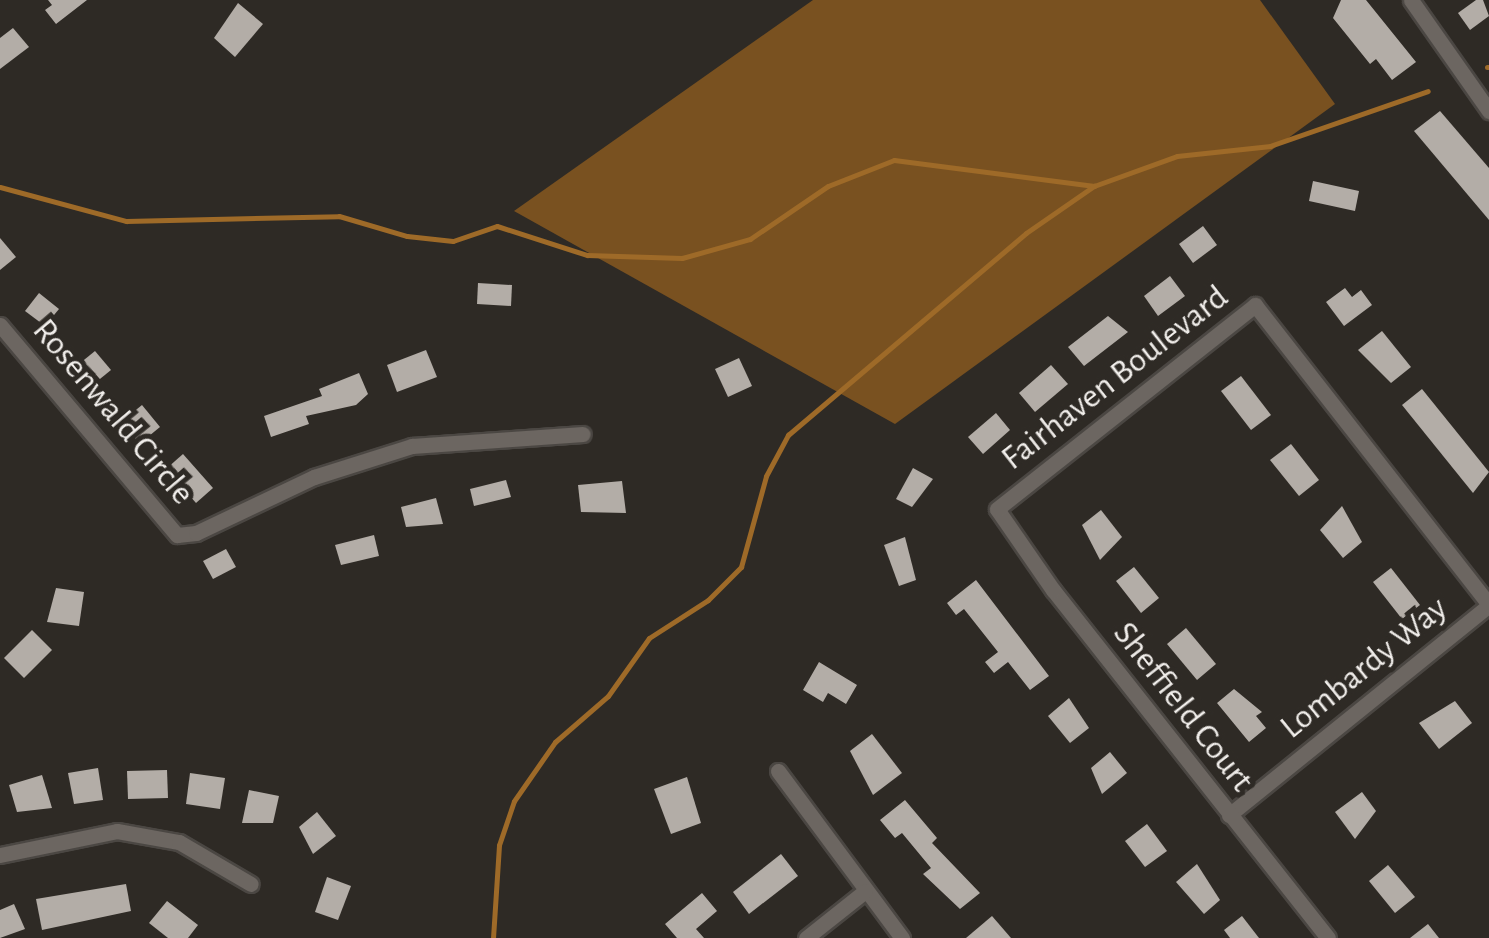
<!DOCTYPE html>
<html>
<head>
<meta charset="utf-8">
<style>
	body { margin:0 }
	#map { position:relative; width:1489px; height:938px; overflow:hidden; background:#2e2a25; font-family:"Alegreya Sans",sans-serif }
	div>[style] { position:absolute }
	.forest>* { inset:0; background:#795120 }
	.stream>* { height:5px; margin:-2.5px; padding:0 2.5px; transform-origin:2.5px; border-radius:2.5px; background:#9e6a28 }
	.building>* { inset:0; background:#b3ada7 }
	.roads { filter:drop-shadow(2px 0 #4b4743) drop-shadow(-2px 0 #4b4743) drop-shadow(0 2px #4b4743) drop-shadow(0 -2px #4b4743) }
	.street>* { height:15px; margin:-7.5px; padding:0 7.5px; transform-origin:7.5px; border-radius:7.5px; background:#6c6661 }
	span { translate:-50% -50%; white-space:nowrap; text-align:center; line-height:1.15; -webkit-text-stroke:10px #2e2a25; paint-order:stroke }
	.street-label { font-size:35px; color:#f1eeeb }
</style>
</head>
<body>
<div id="map">
	<div class="forest">
		<div style="clip-path:polygon(813px 0,1260px 0,1335px 104px,895px 424px,514px 211px)"></div>
	</div>
	<div class="stream">
		<div style="left:1487px;top:67px;width:2px"></div>
		<div style="left:0;top:187px;width:131px;rotate:15.1deg"></div>
		<div style="left:126px;top:221px;width:213px;rotate:-1.3deg"></div>
		<div style="left:339px;top:216px;width:71px;rotate:16.4deg"></div>
		<div style="left:407px;top:236px;width:46px;rotate:6.2deg"></div>
		<div style="left:453px;top:241px;width:46px;rotate:-18.8deg"></div>
		<div style="left:497px;top:226px;width:95px;rotate:17.9deg"></div>
		<div style="left:587px;top:255px;width:95px;rotate:1.8deg"></div>
		<div style="left:682px;top:258px;width:71px;rotate:-15.6deg"></div>
		<div style="left:750px;top:239px;width:94px;rotate:-34.2deg"></div>
		<div style="left:828px;top:186px;width:71px;rotate:-21.5deg"></div>
		<div style="left:894px;top:160px;width:202px;rotate:7.4deg"></div>
		<div style="left:1094px;top:186px;width:88px;rotate:-19.9deg"></div>
		<div style="left:1177px;top:156px;width:94px;rotate:-6.1deg"></div>
		<div style="left:1270px;top:146px;width:167px;rotate:-19.2deg"></div>
		<div style="left:493px;top:938px;width:93px;rotate:-86.3deg"></div>
		<div style="left:499px;top:845px;width:46px;rotate:-71.2deg"></div>
		<div style="left:514px;top:801px;width:72px;rotate:-55.2deg"></div>
		<div style="left:555px;top:742px;width:70px;rotate:-41deg"></div>
		<div style="left:608px;top:696px;width:71px;rotate:-54.7deg"></div>
		<div style="left:649px;top:638px;width:70px;rotate:-32.8deg"></div>
		<div style="left:708px;top:600px;width:47px;rotate:-45deg"></div>
		<div style="left:741px;top:567px;width:94px;rotate:-74.6deg"></div>
		<div style="left:766px;top:476px;width:47px;rotate:-61.8deg"></div>
		<div style="left:788px;top:435px;width:312px;rotate:-40.3deg"></div>
		<div style="left:1026px;top:233px;width:83px;rotate:-34.7deg"></div>
	</div>
	<div class="building">
		<div style="clip-path:polygon(48px 0,87px 0,56px 24px,45px 10px,52px 5px)"></div>
		<div style="clip-path:polygon(1341px 0,1366px 0,1416px 62px,1392px 80px,1376px 59px,1370px 64px,1333px 18px)"></div>
		<div style="clip-path:polygon(1476px 0,1483px 0,1489px 16px,1470px 30px,1458px 13px)"></div>
		<div style="clip-path:polygon(238px 3px,263px 24px,235px 57px,214px 38px)"></div>
		<div style="clip-path:polygon(13px 28px,29px 47px,0 69px,0 38px)"></div>
		<div style="clip-path:polygon(1440px 111px,1489px 168px,1489px 220px,1414px 131px)"></div>
		<div style="clip-path:polygon(1313px 181px,1359px 191px,1355px 211px,1309px 201px)"></div>
		<div style="clip-path:polygon(1203px 226px,1217px 245px,1193px 263px,1179px 244px)"></div>
		<div style="clip-path:polygon(0 238px,16px 257px,0 270px)"></div>
		<div style="clip-path:polygon(1170px 276px,1185px 296px,1158px 316px,1144px 296px)"></div>
		<div style="clip-path:polygon(478px 283px,512px 285px,511px 306px,477px 304px)"></div>
		<div style="clip-path:polygon(1345px 288px,1352px 297px,1361px 290px,1372px 305px,1344px 326px,1326px 302px)"></div>
		<div style="clip-path:polygon(39px 293px,59px 309px,45px 326px,25px 311px)"></div>
		<div style="clip-path:polygon(1108px 316px,1128px 332px,1084px 366px,1068px 347px)"></div>
		<div style="clip-path:polygon(1382px 331px,1411px 367px,1391px 383px,1358px 350px)"></div>
		<div style="clip-path:polygon(426px 350px,437px 377px,397px 392px,387px 365px)"></div>
		<div style="clip-path:polygon(95px 351px,111px 370px,95px 383px,79px 364px)"></div>
		<div style="clip-path:polygon(739px 358px,752px 386px,728px 397px,715px 369px)"></div>
		<div style="clip-path:polygon(1051px 365px,1068px 384px,1035px 412px,1019px 393px)"></div>
		<div style="clip-path:polygon(359px 373px,368px 394px,356px 405px,306px 416px,309px 424px,271px 437px,264px 416px,322px 396px,319px 389px)"></div>
		<div style="clip-path:polygon(1241px 376px,1271px 415px,1251px 430px,1221px 391px)"></div>
		<div style="clip-path:polygon(1422px 389px,1489px 472px,1473px 493px,1402px 405px)"></div>
		<div style="clip-path:polygon(142px 405px,160px 427px,138px 445px,126px 418px)"></div>
		<div style="clip-path:polygon(996px 413px,1010px 430px,983px 454px,968px 437px)"></div>
		<div style="clip-path:polygon(1291px 444px,1319px 480px,1299px 496px,1270px 460px)"></div>
		<div style="clip-path:polygon(183px 454px,213px 488px,196px 503px,166px 469px)"></div>
		<div style="clip-path:polygon(913px 468px,933px 479px,912px 507px,896px 499px)"></div>
		<div style="clip-path:polygon(506px 480px,511px 497px,474px 506px,470px 489px)"></div>
		<div style="clip-path:polygon(622px 481px,626px 513px,581px 512px,578px 485px)"></div>
		<div style="clip-path:polygon(436px 498px,443px 524px,406px 527px,401px 507px)"></div>
		<div style="clip-path:polygon(1342px 506px,1362px 542px,1343px 558px,1320px 530px)"></div>
		<div style="clip-path:polygon(1101px 510px,1122px 537px,1100px 560px,1082px 525px)"></div>
		<div style="clip-path:polygon(374px 535px,379px 556px,341px 565px,335px 545px)"></div>
		<div style="clip-path:polygon(905px 537px,916px 580px,899px 586px,884px 545px)"></div>
		<div style="clip-path:polygon(226px 549px,236px 567px,213px 579px,203px 561px)"></div>
		<div style="clip-path:polygon(1134px 567px,1159px 598px,1141px 613px,1116px 581px)"></div>
		<div style="clip-path:polygon(1391px 568px,1420px 605px,1402px 619px,1373px 582px)"></div>
		<div style="clip-path:polygon(976px 580px,1049px 676px,1030px 690px,1008px 662px,994px 673px,985px 662px,998px 652px,964px 609px,956px 615px,947px 603px)"></div>
		<div style="clip-path:polygon(56px 588px,84px 592px,79px 626px,47px 622px)"></div>
		<div style="clip-path:polygon(1186px 628px,1216px 664px,1197px 680px,1167px 644px)"></div>
		<div style="clip-path:polygon(32px 630px,52px 650px,24px 678px,4px 658px)"></div>
		<div style="clip-path:polygon(819px 662px,857px 685px,846px 704px,828px 693px,823px 702px,803px 690px)"></div>
		<div style="clip-path:polygon(1234px 689px,1262px 712px,1256px 716px,1266px 728px,1249px 742px,1217px 703px)"></div>
		<div style="clip-path:polygon(1069px 698px,1089px 728px,1070px 743px,1048px 716px)"></div>
		<div style="clip-path:polygon(1455px 701px,1472px 723px,1439px 749px,1419px 723px)"></div>
		<div style="clip-path:polygon(872px 734px,902px 773px,873px 795px,850px 751px)"></div>
		<div style="clip-path:polygon(1110px 752px,1127px 773px,1102px 794px,1091px 768px)"></div>
		<div style="clip-path:polygon(98px 768px,103px 800px,74px 804px,68px 773px)"></div>
		<div style="clip-path:polygon(167px 770px,168px 798px,128px 799px,127px 771px)"></div>
		<div style="clip-path:polygon(190px 773px,225px 778px,220px 809px,186px 804px)"></div>
		<div style="clip-path:polygon(42px 775px,52px 808px,17px 812px,9px 785px)"></div>
		<div style="clip-path:polygon(687px 777px,701px 823px,671px 834px,654px 789px)"></div>
		<div style="clip-path:polygon(249px 790px,279px 796px,273px 823px,242px 823px)"></div>
		<div style="clip-path:polygon(1362px 792px,1376px 811px,1355px 839px,1335px 812px)"></div>
		<div style="clip-path:polygon(905px 800px,937px 838px,932px 843px,980px 893px,960px 909px,923px 874px,931px 868px,902px 833px,895px 838px,880px 820px)"></div>
		<div style="clip-path:polygon(317px 812px,336px 836px,313px 854px,299px 827px)"></div>
		<div style="clip-path:polygon(1147px 824px,1167px 851px,1145px 867px,1125px 841px)"></div>
		<div style="clip-path:polygon(781px 854px,798px 876px,749px 914px,733px 892px)"></div>
		<div style="clip-path:polygon(1197px 864px,1220px 900px,1204px 914px,1176px 882px)"></div>
		<div style="clip-path:polygon(1388px 865px,1415px 897px,1395px 913px,1369px 881px)"></div>
		<div style="clip-path:polygon(327px 877px,351px 886px,338px 920px,315px 912px)"></div>
		<div style="clip-path:polygon(126px 884px,131px 911px,42px 930px,36px 899px)"></div>
		<div style="clip-path:polygon(702px 893px,717px 911px,696px 929px,704px 938px,677px 938px,665px 924px)"></div>
		<div style="clip-path:polygon(167px 901px,198px 925px,188px 938px,168px 938px,149px 923px)"></div>
		<div style="clip-path:polygon(14px 904px,25px 929px,0 938px,0 910px)"></div>
		<div style="clip-path:polygon(992px 916px,1011px 938px,966px 938px)"></div>
		<div style="clip-path:polygon(1242px 916px,1259px 938px,1230px 938px,1224px 930px)"></div>
		<div style="clip-path:polygon(1428px 924px,1439px 938px,1410px 938px)"></div>
	</div>
	<div class="roads">
		<div class="street">
			<div style="left:1411px;top:0;width:136px;rotate:54.9deg"></div>
			<div style="left:0;top:325px;width:275px;rotate:49.9deg"></div>
			<div style="left:177px;top:535px;width:19px;rotate:-6deg"></div>
			<div style="left:196px;top:533px;width:131px;rotate:-25.4deg"></div>
			<div style="left:314px;top:477px;width:103px;rotate:-17.6deg"></div>
			<div style="left:412px;top:446px;width:171px;rotate:-4deg"></div>
			<div style="left:778px;top:771px;width:208px;rotate:53.4deg"></div>
			<div style="left:1229px;top:815px;width:334px;rotate:-38.9deg"></div>
			<div style="left:0;top:855px;width:119px;rotate:-11.6deg"></div>
			<div style="left:117px;top:831px;width:63px;rotate:10.1deg"></div>
			<div style="left:179px;top:842px;width:83px;rotate:30.3deg"></div>
			<div style="left:806px;top:938px;width:75px;rotate:-38.5deg"></div>
			<div style="left:1328px;top:938px;width:444px;rotate:-128.3deg"></div>
			<div style="left:1053px;top:590px;width:98px;rotate:-124.7deg"></div>
			<div style="left:997px;top:509px;width:329px;rotate:-38.3deg"></div>
			<div style="left:1255px;top:305px;width:380px;rotate:52deg"></div>
		</div>
	</div>
	<div class="street-label">
		<span style="left:1115px;top:378px;rotate:-38deg">Fairhaven Boulevard</span>
		<span style="left:113px;top:412px;rotate:50deg">Rosenwald Circle</span>
		<span style="left:1364px;top:668px;rotate:-39deg">Lombardy Way</span>
		<span style="left:1183px;top:707px;rotate:52deg">Sheffield Court</span>
	</div>
</div>
</body>
</html>
